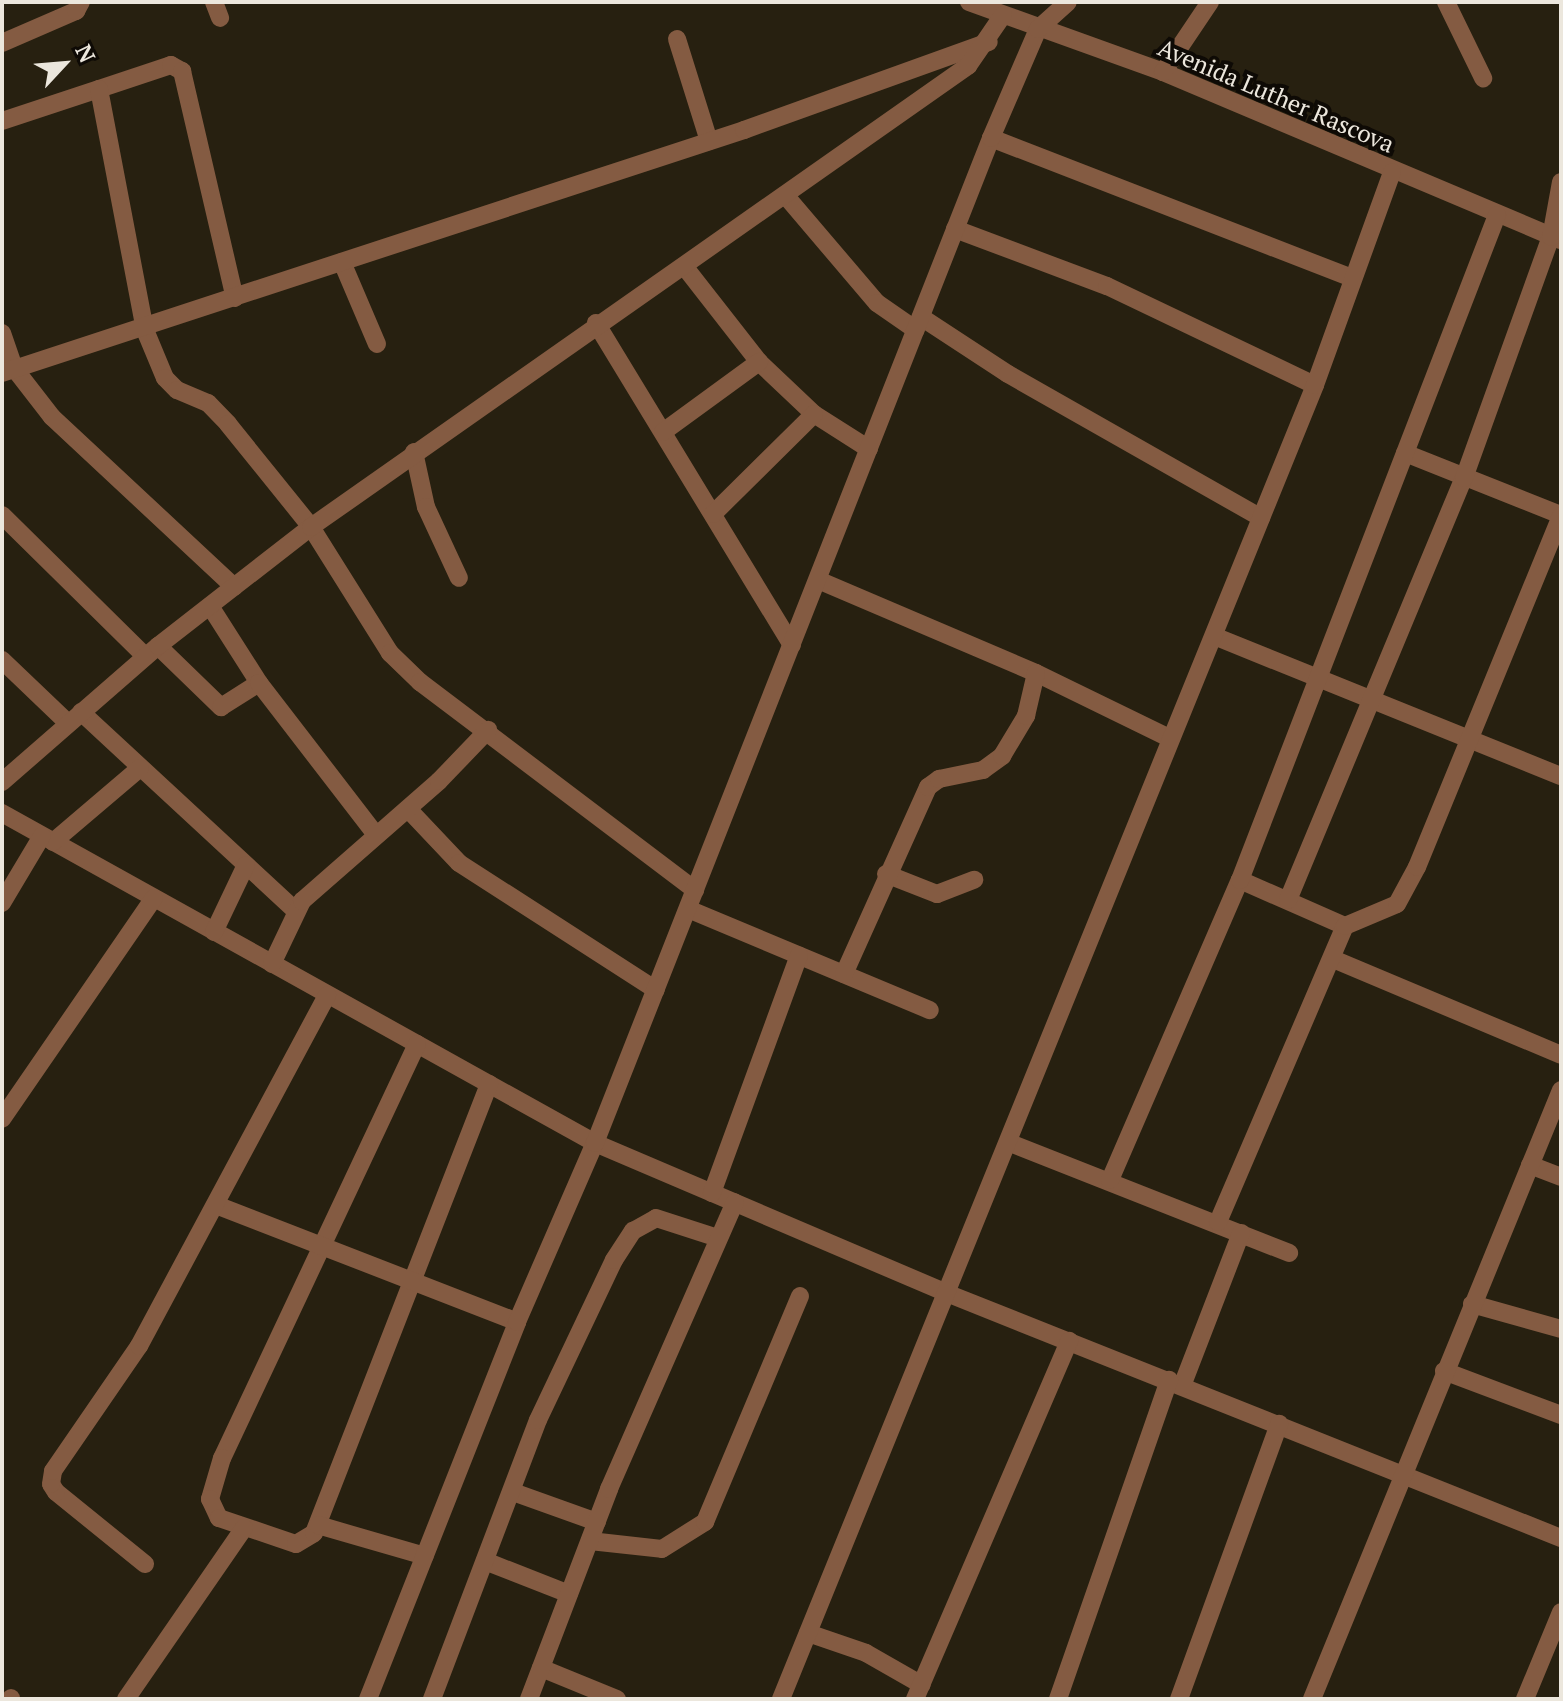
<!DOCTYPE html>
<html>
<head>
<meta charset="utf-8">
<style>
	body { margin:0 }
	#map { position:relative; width:1563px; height:1701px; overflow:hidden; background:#272010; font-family:"PT Serif",serif }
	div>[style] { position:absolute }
	.minor>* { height:18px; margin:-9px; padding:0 9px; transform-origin:9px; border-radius:9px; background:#845b42 }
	span { translate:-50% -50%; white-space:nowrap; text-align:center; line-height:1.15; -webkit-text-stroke:8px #0e0a05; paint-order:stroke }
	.street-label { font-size:24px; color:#ece7dd }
	.frame { position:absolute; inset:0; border:4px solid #ece7dd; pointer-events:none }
	.north { position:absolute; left:24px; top:24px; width:80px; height:80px; -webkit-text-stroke:6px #0e0a05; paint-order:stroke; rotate:64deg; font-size:22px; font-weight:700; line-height:32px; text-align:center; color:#ece7dd }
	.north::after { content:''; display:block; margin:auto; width:28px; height:36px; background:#ece7dd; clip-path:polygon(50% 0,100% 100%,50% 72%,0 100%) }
</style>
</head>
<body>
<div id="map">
	<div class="minor">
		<div style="left:214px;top:2px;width:17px;rotate:69deg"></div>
		<div style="left:969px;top:2px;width:206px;rotate:19.8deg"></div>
		<div style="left:1163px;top:72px;width:432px;rotate:22.9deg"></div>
		<div style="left:1446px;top:2px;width:85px;rotate:64deg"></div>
		<div style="left:677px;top:39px;width:107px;rotate:72.6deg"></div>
		<div style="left:2px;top:43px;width:81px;rotate:-23.4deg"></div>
		<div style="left:76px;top:11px;width:10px;rotate:-61deg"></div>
		<div style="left:1163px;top:72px;width:84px;rotate:-56.1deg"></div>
		<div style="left:99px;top:89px;width:76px;rotate:-18.4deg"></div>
		<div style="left:171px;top:65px;width:13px;rotate:29deg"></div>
		<div style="left:182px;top:71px;width:233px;rotate:76.9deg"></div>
		<div style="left:2px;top:121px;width:102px;rotate:-18.3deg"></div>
		<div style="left:99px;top:89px;width:245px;rotate:79.2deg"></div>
		<div style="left:145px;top:330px;width:52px;rotate:67.4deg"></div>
		<div style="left:165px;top:378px;width:17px;rotate:45deg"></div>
		<div style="left:177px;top:390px;width:34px;rotate:23deg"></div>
		<div style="left:208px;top:403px;width:29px;rotate:46deg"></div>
		<div style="left:228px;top:424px;width:132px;rotate:51.1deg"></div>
		<div style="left:311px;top:527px;width:149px;rotate:57.9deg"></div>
		<div style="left:390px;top:653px;width:42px;rotate:44deg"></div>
		<div style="left:420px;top:682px;width:345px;rotate:37.1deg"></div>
		<div style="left:991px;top:138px;width:387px;rotate:21.2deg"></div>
		<div style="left:785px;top:195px;width:142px;rotate:49.6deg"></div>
		<div style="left:877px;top:303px;width:47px;rotate:34.7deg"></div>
		<div style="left:955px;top:229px;width:162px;rotate:20.6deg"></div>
		<div style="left:1107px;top:286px;width:230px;rotate:25.5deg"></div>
		<div style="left:342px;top:262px;width:89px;rotate:66.9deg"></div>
		<div style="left:684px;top:266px;width:122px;rotate:52deg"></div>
		<div style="left:759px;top:362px;width:76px;rotate:43.4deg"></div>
		<div style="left:814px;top:414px;width:65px;rotate:32.5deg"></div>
		<div style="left:921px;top:317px;width:104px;rotate:33.2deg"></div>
		<div style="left:1008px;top:374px;width:291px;rotate:29.6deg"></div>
		<div style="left:596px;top:323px;width:377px;rotate:58.7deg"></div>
		<div style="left:2px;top:333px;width:37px;rotate:71deg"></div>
		<div style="left:14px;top:368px;width:62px;rotate:52.2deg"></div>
		<div style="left:52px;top:417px;width:249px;rotate:43deg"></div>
		<div style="left:2px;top:373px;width:781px;rotate:-18.13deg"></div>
		<div style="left:744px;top:130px;width:260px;rotate:-19.8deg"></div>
		<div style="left:663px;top:432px;width:119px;rotate:-36.1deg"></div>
		<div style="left:414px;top:452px;width:56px;rotate:77.7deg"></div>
		<div style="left:426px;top:507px;width:78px;rotate:65.1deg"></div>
		<div style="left:1405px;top:453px;width:168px;rotate:21.7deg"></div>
		<div style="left:713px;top:514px;width:142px;rotate:-44.7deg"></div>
		<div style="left:2px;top:515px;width:201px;rotate:44.6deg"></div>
		<div style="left:818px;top:580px;width:237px;rotate:23.1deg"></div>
		<div style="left:1036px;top:673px;width:148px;rotate:26deg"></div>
		<div style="left:210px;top:606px;width:91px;rotate:57.5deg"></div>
		<div style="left:1214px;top:636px;width:374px;rotate:22deg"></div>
		<div style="left:158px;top:646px;width:88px;rotate:44.1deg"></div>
		<div style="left:221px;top:707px;width:45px;rotate:-32.3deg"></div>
		<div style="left:259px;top:683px;width:192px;rotate:52.4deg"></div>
		<div style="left:2px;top:660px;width:91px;rotate:43.7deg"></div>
		<div style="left:81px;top:712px;width:293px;rotate:42.8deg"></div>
		<div style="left:2px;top:782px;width:207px;rotate:-41.1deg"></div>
		<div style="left:158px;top:646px;width:194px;rotate:-37.9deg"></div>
		<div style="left:311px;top:527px;width:803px;rotate:-35.06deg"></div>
		<div style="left:968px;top:66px;width:62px;rotate:-55.5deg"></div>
		<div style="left:408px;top:809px;width:74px;rotate:46.6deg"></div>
		<div style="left:459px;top:863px;width:234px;rotate:32.8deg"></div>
		<div style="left:2px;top:813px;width:679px;rotate:29.1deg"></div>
		<div style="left:595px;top:1143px;width:385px;rotate:23.1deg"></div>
		<div style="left:949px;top:1294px;width:659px;rotate:21.74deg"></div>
		<div style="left:53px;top:842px;width:114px;rotate:-40.4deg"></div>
		<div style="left:886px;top:874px;width:55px;rotate:21.4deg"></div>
		<div style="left:937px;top:894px;width:40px;rotate:-21deg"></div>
		<div style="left:1240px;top:880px;width:115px;rotate:23.7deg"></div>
		<div style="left:1288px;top:900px;width:457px;rotate:-67.4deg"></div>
		<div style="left:1464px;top:478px;width:256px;rotate:-70.2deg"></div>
		<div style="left:1551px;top:237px;width:56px;rotate:-79.7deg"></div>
		<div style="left:2px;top:903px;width:78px;rotate:-59.2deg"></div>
		<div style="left:688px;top:909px;width:262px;rotate:22.7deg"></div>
		<div style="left:214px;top:932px;width:74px;rotate:-64.5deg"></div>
		<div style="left:1333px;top:959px;width:247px;rotate:22.8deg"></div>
		<div style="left:272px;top:964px;width:70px;rotate:-64.5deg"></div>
		<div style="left:302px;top:901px;width:182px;rotate:-41.2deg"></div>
		<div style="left:439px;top:781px;width:71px;rotate:-46.1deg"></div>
		<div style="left:844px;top:974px;width:205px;rotate:-65.8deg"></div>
		<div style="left:928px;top:787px;width:14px;rotate:-36deg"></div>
		<div style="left:939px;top:779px;width:45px;rotate:-11.6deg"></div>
		<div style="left:983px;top:770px;width:24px;rotate:-36deg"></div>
		<div style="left:1002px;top:756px;width:47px;rotate:-59deg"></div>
		<div style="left:1026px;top:716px;width:44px;rotate:-76.9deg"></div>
		<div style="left:417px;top:1044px;width:458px;rotate:115.2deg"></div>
		<div style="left:222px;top:1458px;width:43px;rotate:106.3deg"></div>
		<div style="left:210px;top:1499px;width:21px;rotate:65deg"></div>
		<div style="left:219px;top:1518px;width:81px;rotate:18.7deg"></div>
		<div style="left:296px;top:1544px;width:21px;rotate:-31deg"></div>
		<div style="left:314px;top:1533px;width:482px;rotate:-68.7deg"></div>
		<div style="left:2px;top:1119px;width:268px;rotate:-55.5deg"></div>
		<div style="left:1010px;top:1143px;width:300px;rotate:21.5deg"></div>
		<div style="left:1530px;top:1165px;width:33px;rotate:21deg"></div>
		<div style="left:1110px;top:1180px;width:327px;rotate:-66.6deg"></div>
		<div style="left:1240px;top:880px;width:713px;rotate:-68.87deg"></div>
		<div style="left:712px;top:1193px;width:253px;rotate:-69.9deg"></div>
		<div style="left:216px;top:1205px;width:323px;rotate:21.2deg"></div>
		<div style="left:1218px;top:1222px;width:322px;rotate:-66.8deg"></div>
		<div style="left:1345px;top:926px;width:56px;rotate:-22.9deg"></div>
		<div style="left:1397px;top:904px;width:42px;rotate:-61.6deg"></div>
		<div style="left:1417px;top:867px;width:379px;rotate:-67.7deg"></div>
		<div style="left:1472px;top:1304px;width:92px;rotate:15.7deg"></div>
		<div style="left:1444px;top:1371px;width:125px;rotate:20.6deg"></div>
		<div style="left:1182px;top:1386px;width:164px;rotate:-68.9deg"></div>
		<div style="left:513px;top:1492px;width:89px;rotate:19.7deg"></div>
		<div style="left:318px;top:1525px;width:111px;rotate:16.2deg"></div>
		<div style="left:590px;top:1541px;width:72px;rotate:6.3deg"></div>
		<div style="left:662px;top:1549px;width:51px;rotate:-32.1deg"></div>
		<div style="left:705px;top:1522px;width:245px;rotate:-67.2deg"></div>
		<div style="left:485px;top:1561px;width:90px;rotate:21.4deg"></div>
		<div style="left:145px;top:1564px;width:114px;rotate:-141deg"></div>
		<div style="left:56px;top:1492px;width:9px;rotate:-122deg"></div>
		<div style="left:51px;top:1484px;width:13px;rotate:-81deg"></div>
		<div style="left:53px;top:1471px;width:152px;rotate:-55.5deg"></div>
		<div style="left:139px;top:1346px;width:398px;rotate:-61.8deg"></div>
		<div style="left:808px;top:1633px;width:61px;rotate:19deg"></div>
		<div style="left:866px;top:1653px;width:64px;rotate:29.7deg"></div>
		<div style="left:541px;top:1668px;width:82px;rotate:22.2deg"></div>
		<div style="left:11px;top:1699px;width:1px;rotate:-90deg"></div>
		<div style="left:126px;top:1699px;width:208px;rotate:-55.4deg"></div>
		<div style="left:368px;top:1699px;width:405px;rotate:-68.4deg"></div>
		<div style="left:517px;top:1322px;width:195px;rotate:-66.5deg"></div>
		<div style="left:595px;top:1143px;width:1080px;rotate:-68.49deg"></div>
		<div style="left:991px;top:138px;width:119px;rotate:-66.7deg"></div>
		<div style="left:1038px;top:29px;width:40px;rotate:-42deg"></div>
		<div style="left:432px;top:1699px;width:298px;rotate:-69.2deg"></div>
		<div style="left:538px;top:1420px;width:177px;rotate:-64.6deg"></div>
		<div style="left:614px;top:1260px;width:35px;rotate:-57deg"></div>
		<div style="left:633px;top:1231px;width:26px;rotate:-29deg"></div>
		<div style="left:656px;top:1218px;width:65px;rotate:17.9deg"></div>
		<div style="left:529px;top:1699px;width:225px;rotate:-69.1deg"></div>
		<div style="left:609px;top:1489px;width:313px;rotate:-66.3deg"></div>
		<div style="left:781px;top:1699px;width:1418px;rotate:-67.88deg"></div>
		<div style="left:1315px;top:385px;width:226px;rotate:-70.1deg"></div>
		<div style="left:915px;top:1699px;width:390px;rotate:-66.7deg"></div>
		<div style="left:1058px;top:1699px;width:338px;rotate:-70.8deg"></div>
		<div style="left:1179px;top:1699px;width:293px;rotate:-70deg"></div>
		<div style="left:1312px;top:1699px;width:658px;rotate:-67.76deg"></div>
		<div style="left:1525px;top:1699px;width:94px;rotate:-67.5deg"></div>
	</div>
	<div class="street-label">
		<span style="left:1276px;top:96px;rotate:23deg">Avenida Luther Rascova</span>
	</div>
	<div class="frame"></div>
	<div class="north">N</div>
</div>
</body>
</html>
